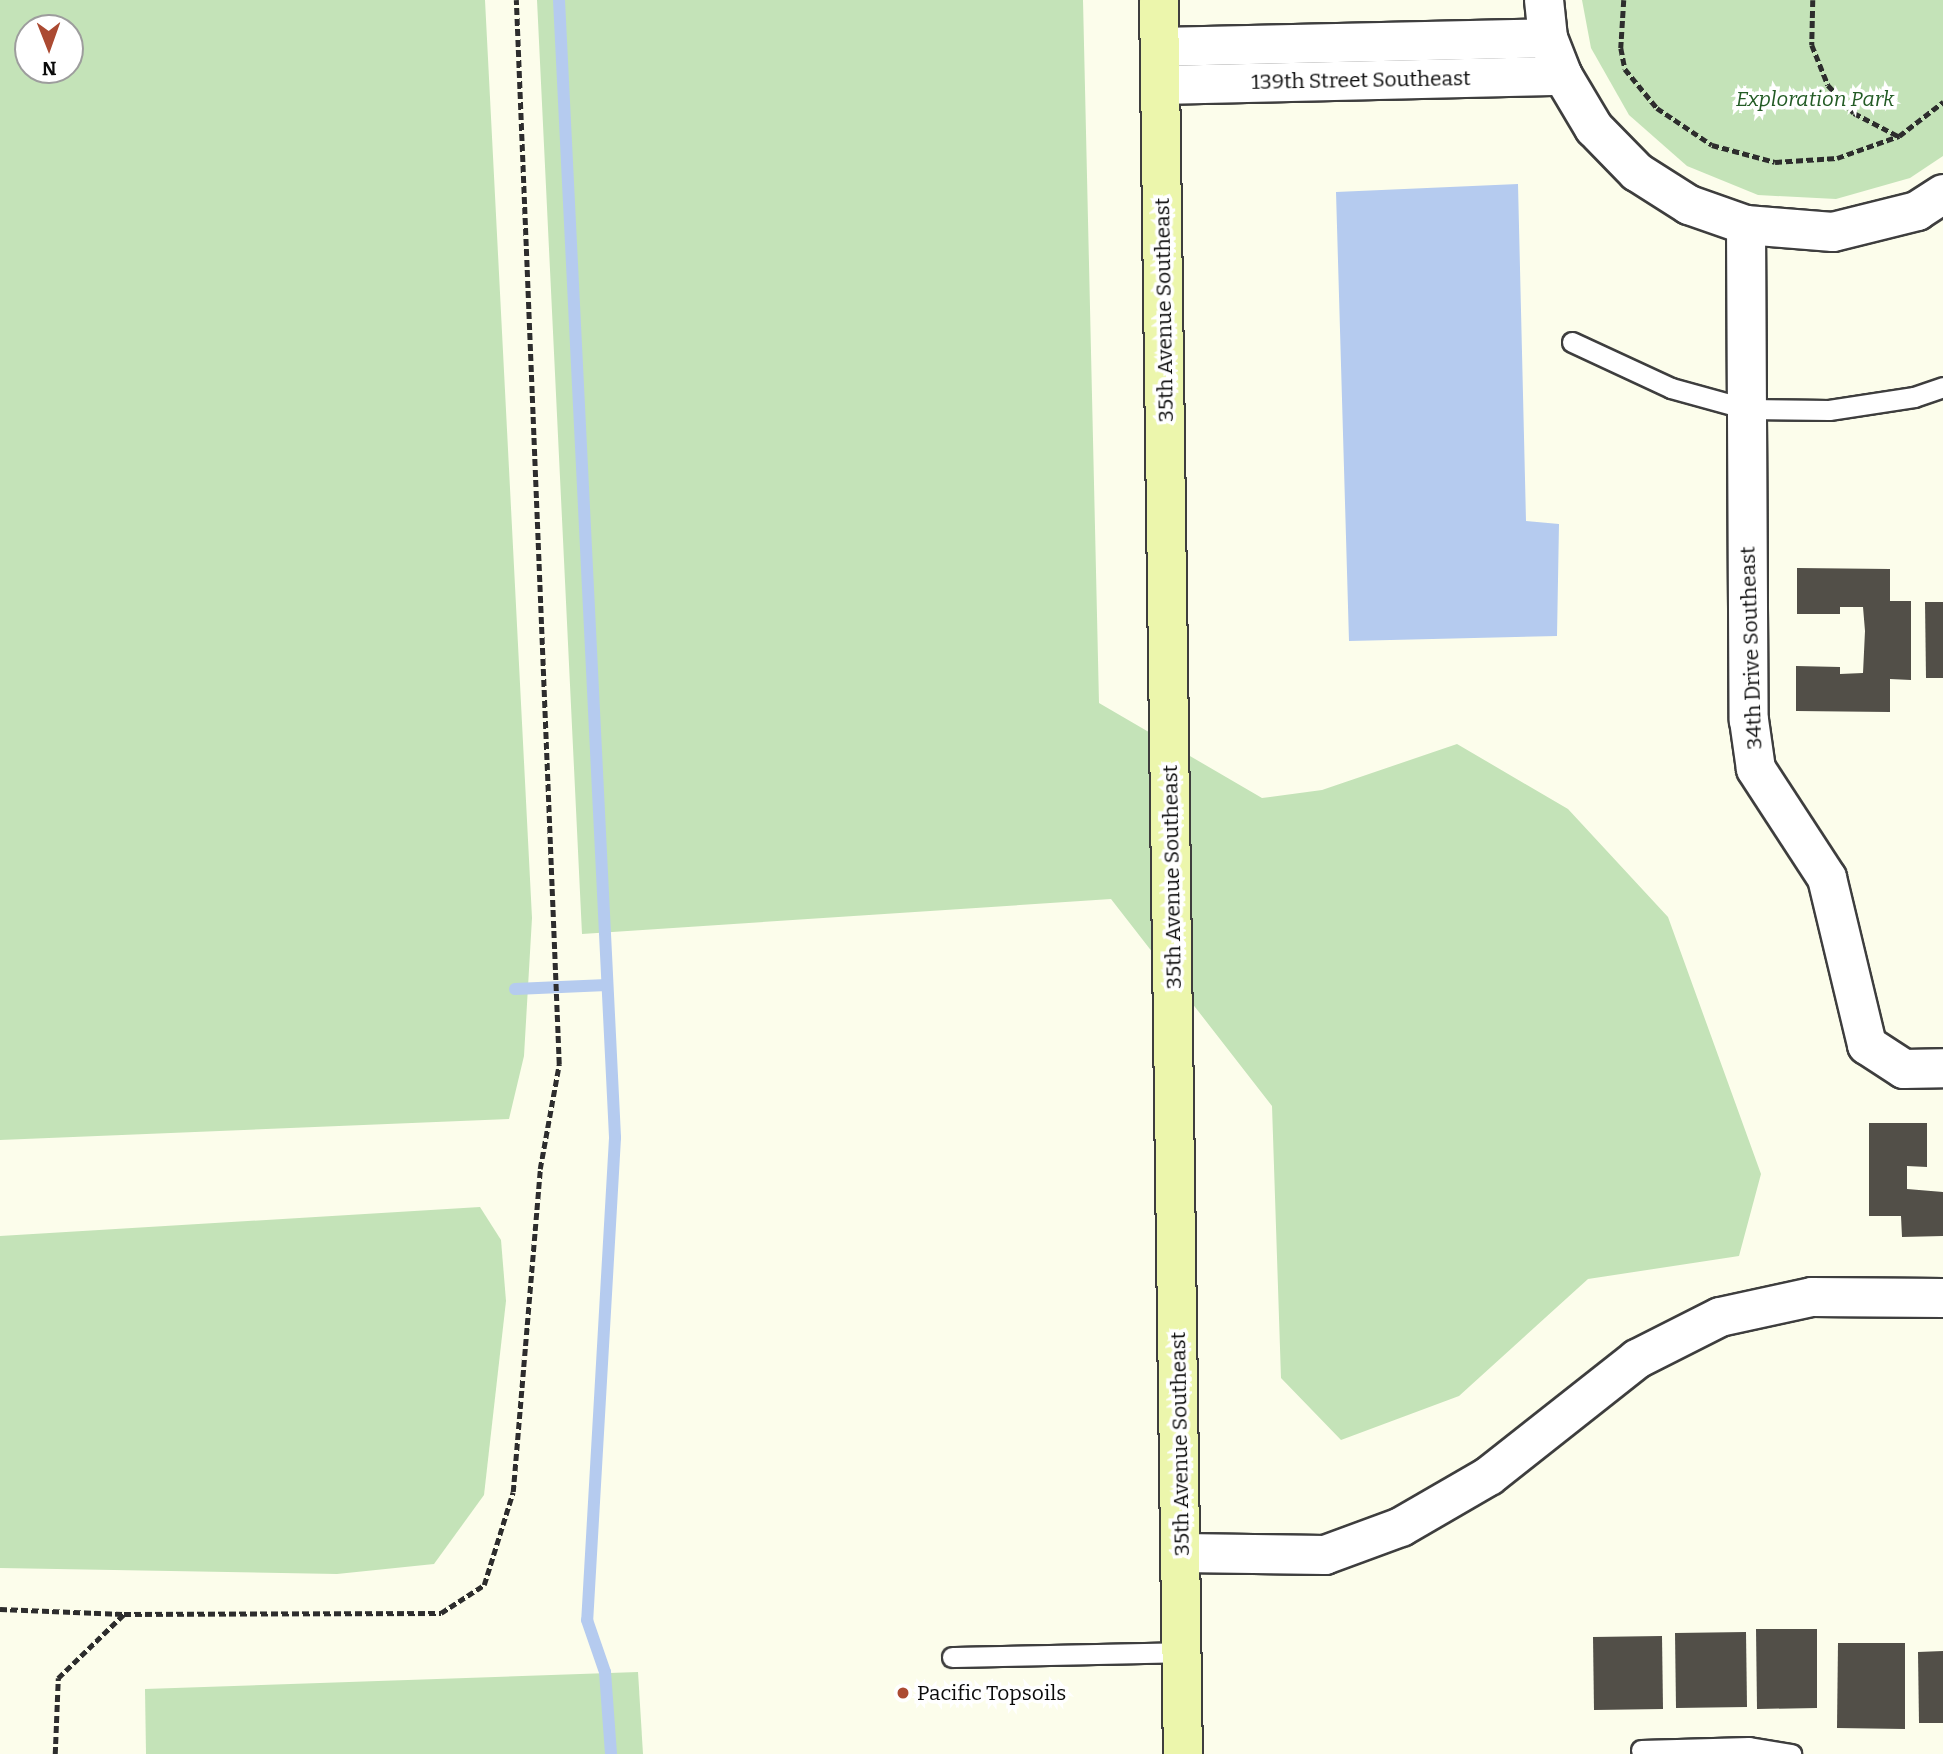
<!DOCTYPE html>
<html>
<head>
<meta charset="utf-8">
<style>
	body { margin:0 }
	#map { position:relative; width:1943px; height:1754px; overflow:hidden; background:#fcfdeb; font-family:Bitter,serif }
	div>[style] { position:absolute }
	.green>* { inset:0; background:#c4e3b8 }
	.water>* { inset:0; background:#b5cbef }
	.stream>* { height:12px; margin:-6px; padding:0 6px; transform-origin:6px; border-radius:6px; background:#b5cbef }
	.building>* { inset:0; background:#524f48 }
	.path>* { height:4.5px; margin-top:-2.25px; transform-origin:0; background:repeating-linear-gradient(90deg,#2d2d2d 0 7px,transparent 0 10.5px) }
	.roads { filter:drop-shadow(2px 0 #3e3e3e) drop-shadow(-2px 0 #3e3e3e) drop-shadow(0 2px #3e3e3e) drop-shadow(0 -2px #3e3e3e) }
	.lane>* { height:19px; margin:-9.5px; padding:0 9.5px; transform-origin:9.5px; border-radius:9.5px; background:#fff }
	.street>* { height:38px; margin:-19px; padding:0 19px; transform-origin:19px; border-radius:19px; background:#fff }
	.secondary>* { height:38px; margin:-19px; padding:0 19px; transform-origin:19px; border-radius:19px; background:#ecf6ac }
	.dots>* { width:19px; height:19px; translate:-50% -50%; box-sizing:border-box; border:4px solid #fff; border-radius:50% }
	span { translate:-50% -50%; white-space:nowrap; text-align:center; line-height:1.15; -webkit-text-stroke:7px #fff; paint-order:stroke }
	.street-label { font-size:21px; color:#0b0b0b }
	.park-label { font-size:21px; color:#235b25; font-style:italic }
	.poi-label { font-size:21px; color:#0b0b0b }
	.left { translate:0 -50%; text-align:left }
	.north { position:absolute; left:14px; top:14px; width:70px; height:70px; box-sizing:border-box; background:#fff; border:2px solid #9d9d9d; border-radius:50%; rotate:179deg; font-size:19px; font-weight:700; line-height:28px; text-align:center; color:#0b0b0b }
	.north::after { content:''; display:block; margin:auto; width:24px; height:32px; background:#ab4a32; clip-path:polygon(50% 0,100% 100%,50% 72%,0 100%) }
</style>
</head>
<body>
<div id="map">
	<div class="green">
		<div style="clip-path:polygon(evenodd,0 0,485px 0,532px 918px,524px 1056px,509px 1119px,0 1140px,0 0,28px 28px,70px 28px,70px 70px,28px 70px,28px 28px)"></div>
		<div style="clip-path:polygon(537px 0,1083px 0,1099px 703px,1262px 798px,1322px 790px,1457px 744px,1568px 809px,1668px 917px,1761px 1174px,1739px 1256px,1588px 1279px,1459px 1396px,1341px 1440px,1281px 1378px,1272px 1106px,1111px 899px,582px 934px)"></div>
		<div style="clip-path:polygon(1582px 0,1943px 0,1943px 156px,1910px 178px,1836px 199px,1758px 195px,1687px 166px,1629px 115px,1591px 48px)"></div>
		<div style="clip-path:polygon(480px 1207px,501px 1240px,506px 1301px,484px 1495px,434px 1564px,337px 1574px,0 1568px,0 1236px)"></div>
		<div style="clip-path:polygon(638px 1672px,643px 1754px,146px 1754px,145px 1689px)"></div>
	</div>
	<div class="water">
		<div style="clip-path:polygon(1518px 184px,1526px 521px,1559px 524px,1557px 636px,1349px 641px,1336px 192px)"></div>
	</div>
	<div class="stream">
		<div style="left:559px;top:0;width:1139px;rotate:87.18deg"></div>
		<div style="left:615px;top:1138px;width:483px;rotate:93.3deg"></div>
		<div style="left:587px;top:1620px;width:55px;rotate:70.9deg"></div>
		<div style="left:605px;top:1672px;width:82px;rotate:85.8deg"></div>
		<div style="left:515px;top:989px;width:92px;rotate:-2.5deg"></div>
	</div>
	<div class="building">
		<div style="clip-path:polygon(1797px 568px,1890px 569px,1890px 601px,1911px 601px,1911px 680px,1890px 679px,1890px 712px,1796px 711px,1796px 666px,1840px 667px,1840px 674px,1863px 673px,1865px 631px,1863px 607px,1840px 607px,1840px 614px,1797px 614px)"></div>
		<div style="clip-path:polygon(1925px 602px,1943px 602px,1943px 678px,1926px 678px)"></div>
		<div style="clip-path:polygon(1869px 1123px,1927px 1123px,1927px 1167px,1907px 1166px,1907px 1189px,1943px 1192px,1943px 1236px,1902px 1237px,1901px 1216px,1869px 1216px)"></div>
		<div style="clip-path:polygon(1756px 1629px,1817px 1629px,1817px 1708px,1757px 1709px)"></div>
		<div style="clip-path:polygon(1746px 1632px,1747px 1707px,1676px 1708px,1675px 1633px)"></div>
		<div style="clip-path:polygon(1662px 1636px,1663px 1709px,1594px 1710px,1593px 1637px)"></div>
		<div style="clip-path:polygon(1838px 1643px,1905px 1643px,1905px 1729px,1837px 1728px)"></div>
		<div style="clip-path:polygon(1943px 1651px,1943px 1723px,1919px 1723px,1918px 1652px)"></div>
	</div>
	<div class="path">
		<div style="left:1624px;top:0;width:48px;rotate:93.6deg"></div>
		<div style="left:1621px;top:48px;width:21px;rotate:79deg"></div>
		<div style="left:1625px;top:69px;width:50px;rotate:50.6deg"></div>
		<div style="left:1657px;top:108px;width:66px;rotate:33.9deg"></div>
		<div style="left:1712px;top:145px;width:65px;rotate:15.1deg"></div>
		<div style="left:1775px;top:162px;width:62px;rotate:-3.7deg"></div>
		<div style="left:1837px;top:158px;width:66px;rotate:-19.5deg"></div>
		<div style="left:1899px;top:136px;width:56px;rotate:-37.7deg"></div>
		<div style="left:1813px;top:0;width:45px;rotate:91.3deg"></div>
		<div style="left:1812px;top:45px;width:43px;rotate:68.2deg"></div>
		<div style="left:1828px;top:85px;width:38px;rotate:47deg"></div>
		<div style="left:1854px;top:113px;width:50px;rotate:27.6deg"></div>
		<div style="left:0;top:1609px;width:123px;rotate:2.3deg"></div>
		<div style="left:55px;top:1754px;width:76px;rotate:-87.7deg"></div>
		<div style="left:58px;top:1678px;width:92px;rotate:-44.1deg"></div>
		<div style="left:124px;top:1614px;width:317px;rotate:-0.2deg"></div>
		<div style="left:441px;top:1613px;width:51px;rotate:-33.1deg"></div>
		<div style="left:484px;top:1585px;width:97px;rotate:-72.7deg"></div>
		<div style="left:513px;top:1492px;width:324px;rotate:-85.2deg"></div>
		<div style="left:540px;top:1169px;width:107px;rotate:-79.7deg"></div>
		<div style="left:559px;top:1064px;width:1065px;rotate:-92.31deg"></div>
	</div>
	<div class="roads">
		<div class="lane">
			<div style="left:1572px;top:342px;width:109px;rotate:24.9deg"></div>
			<div style="left:1671px;top:388px;width:79px;rotate:15.4deg"></div>
			<div style="left:1747px;top:409px;width:82px;rotate:0.7deg"></div>
			<div style="left:1829px;top:410px;width:86px;rotate:-8.7deg"></div>
			<div style="left:1914px;top:397px;width:31px;rotate:-19deg"></div>
			<div style="left:952px;top:1657px;width:230px;rotate:-1.2deg"></div>
			<div style="left:1641px;top:1750px;width:108px;rotate:-1.6deg"></div>
			<div style="left:1749px;top:1747px;width:43px;rotate:9.5deg"></div>
		</div>
		<div class="street">
			<div style="left:1544px;top:0;width:38px;rotate:84deg"></div>
			<div style="left:1548px;top:38px;width:41px;rotate:68.5deg"></div>
			<div style="left:1563px;top:76px;width:61px;rotate:59.2deg"></div>
			<div style="left:1594px;top:128px;width:62px;rotate:45.7deg"></div>
			<div style="left:1637px;top:172px;width:62px;rotate:32.4deg"></div>
			<div style="left:1689px;top:205px;width:60px;rotate:19.3deg"></div>
			<div style="left:1746px;top:225px;width:87px;rotate:4.6deg"></div>
			<div style="left:1833px;top:232px;width:87px;rotate:-14deg"></div>
			<div style="left:1917px;top:211px;width:31px;rotate:-33deg"></div>
			<div style="left:1160px;top:47px;width:388px;rotate:-1.3deg"></div>
			<div style="left:1160px;top:85px;width:403px;rotate:-1.3deg"></div>
			<div style="left:1746px;top:225px;width:495px;rotate:89.7deg"></div>
			<div style="left:1749px;top:720px;width:49px;rotate:81.9deg"></div>
			<div style="left:1756px;top:769px;width:130px;rotate:56.9deg"></div>
			<div style="left:1827px;top:878px;width:172px;rotate:76.5deg"></div>
			<div style="left:1867px;top:1045px;width:44px;rotate:33deg"></div>
			<div style="left:1904px;top:1069px;width:39px;rotate:-1deg"></div>
			<div style="left:1182px;top:1553px;width:143px;rotate:0.8deg"></div>
			<div style="left:1325px;top:1555px;width:81px;rotate:-20.2deg"></div>
			<div style="left:1401px;top:1527px;width:102px;rotate:-30.1deg"></div>
			<div style="left:1489px;top:1476px;width:189px;rotate:-38.3deg"></div>
			<div style="left:1637px;top:1359px;width:93px;rotate:-26.8deg"></div>
			<div style="left:1720px;top:1317px;width:94px;rotate:-12.3deg"></div>
			<div style="left:1812px;top:1297px;width:131px;rotate:0.4deg"></div>
		</div>
		<div class="secondary">
			<div style="left:1159px;top:0;width:1754px;rotate:89.22deg"></div>
		</div>
	</div>
	<div class="dots">
		<div style="left:903px;top:1693px;background:#ab4a32"></div>
	</div>
	<div class="street-label">
		<span style="left:1361px;top:80px;rotate:-1deg">139th Street Southeast</span>
		<span style="left:1164px;top:310px;rotate:-91deg">35th Avenue Southeast</span>
		<span style="left:1751px;top:648px;rotate:-92deg">34th Drive Southeast</span>
		<span style="left:1172px;top:877px;rotate:-91deg">35th Avenue Southeast</span>
		<span style="left:1180px;top:1444px;rotate:-91deg">35th Avenue Southeast</span>
	</div>
	<div class="park-label">
		<span style="left:1815px;top:99px">Exploration Park</span>
	</div>
	<div class="poi-label">
		<span class="left" style="left:917px;top:1693px">Pacific Topsoils</span>
	</div>
	<div class="north">N</div>
</div>
</body>
</html>
